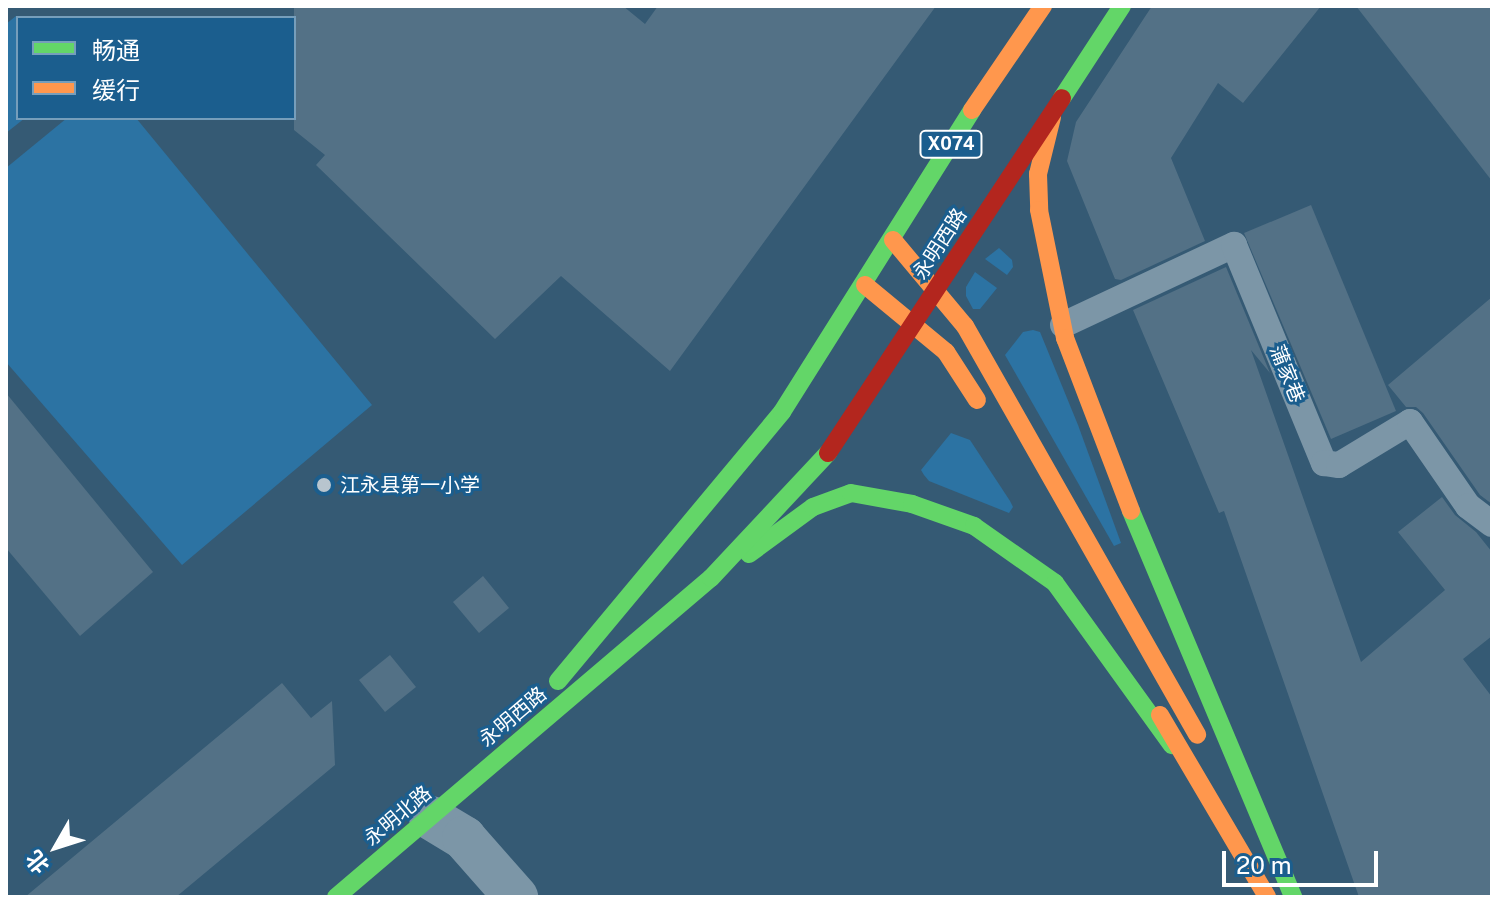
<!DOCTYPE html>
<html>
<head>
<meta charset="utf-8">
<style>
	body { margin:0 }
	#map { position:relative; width:1498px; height:903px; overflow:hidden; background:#355a74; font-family:"Public Sans","Noto Sans SC",sans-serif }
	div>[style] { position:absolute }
	.green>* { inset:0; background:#2c73a3 }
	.building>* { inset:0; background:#537186 }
	.lane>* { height:26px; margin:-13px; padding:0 13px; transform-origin:13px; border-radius:13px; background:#7c96a7 }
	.street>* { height:44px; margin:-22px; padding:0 22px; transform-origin:22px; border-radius:22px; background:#7c96a7 }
	.fast>* { height:18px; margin:-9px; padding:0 9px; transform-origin:9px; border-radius:9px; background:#63d668 }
	.slow>* { height:18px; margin:-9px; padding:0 9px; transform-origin:9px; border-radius:9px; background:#ff974d }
	.jam>* { height:18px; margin:-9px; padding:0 9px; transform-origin:9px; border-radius:9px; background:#b3261e }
	.dots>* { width:22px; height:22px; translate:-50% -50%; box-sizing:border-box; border:4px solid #1b5e8e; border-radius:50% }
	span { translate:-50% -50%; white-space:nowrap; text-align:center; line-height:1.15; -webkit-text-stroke:6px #1b5e8e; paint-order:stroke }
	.shield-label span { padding:2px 6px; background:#1b5e8e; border:2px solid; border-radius:6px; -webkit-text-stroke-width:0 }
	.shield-label { font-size:18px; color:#fff; font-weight:700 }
	.street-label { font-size:20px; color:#fff }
	.poi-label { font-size:20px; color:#fff }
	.left { translate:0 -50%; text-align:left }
	.frame { position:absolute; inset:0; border:8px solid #fff; pointer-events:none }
	.legend { position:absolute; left:16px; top:16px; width:280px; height:104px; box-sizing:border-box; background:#1b5e8e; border:2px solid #769ebb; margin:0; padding:10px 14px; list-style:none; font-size:24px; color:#fff }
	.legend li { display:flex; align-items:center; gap:16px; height:40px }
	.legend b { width:40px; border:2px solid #769ebb }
	.north { position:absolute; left:16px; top:807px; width:80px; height:80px; -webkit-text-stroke:6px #1b5e8e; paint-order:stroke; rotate:231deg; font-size:22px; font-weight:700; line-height:32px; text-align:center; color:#fff }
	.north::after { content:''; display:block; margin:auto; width:28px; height:36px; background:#fff; clip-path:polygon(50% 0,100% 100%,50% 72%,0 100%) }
	.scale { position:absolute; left:1222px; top:851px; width:156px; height:36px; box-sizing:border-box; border:4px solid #fff; border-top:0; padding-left:10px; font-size:24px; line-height:28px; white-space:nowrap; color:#fff; -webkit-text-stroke:6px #1b5e8e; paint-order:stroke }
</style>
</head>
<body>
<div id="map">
	<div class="green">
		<div style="clip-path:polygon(16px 16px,18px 118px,25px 118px,6px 133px,6px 24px)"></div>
		<div style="clip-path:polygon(67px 118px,136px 118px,372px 405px,182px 565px,6px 362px,6px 168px)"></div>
		<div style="clip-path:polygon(999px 248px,1012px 260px,1013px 267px,1007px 275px,985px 259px)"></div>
		<div style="clip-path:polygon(975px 272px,997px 288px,980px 309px,973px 309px,966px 296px,966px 287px)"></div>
		<div style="clip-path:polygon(1033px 330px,1040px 332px,1078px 425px,1121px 543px,1114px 546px,1005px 355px,1023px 332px)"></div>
		<div style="clip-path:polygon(951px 433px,970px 440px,1010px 501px,1013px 507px,1009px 513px,929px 481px,924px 475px,921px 470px)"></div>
	</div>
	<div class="building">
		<div style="clip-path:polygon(294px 6px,623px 6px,645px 24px,658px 6px,936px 6px,670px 371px,561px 276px,495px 339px,316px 165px,325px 155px,294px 130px)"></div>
		<div style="clip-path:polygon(1152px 6px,1321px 6px,1243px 103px,1218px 83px,1171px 158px,1205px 241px,1121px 280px,1115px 279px,1067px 161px,1076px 122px)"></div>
		<div style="clip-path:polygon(1356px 6px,1492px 6px,1492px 181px)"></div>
		<div style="clip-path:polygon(1311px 205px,1396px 411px,1331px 439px,1244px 233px)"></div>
		<div style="clip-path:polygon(1226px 267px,1270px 373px,1251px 350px,1361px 662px,1445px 590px,1398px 532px,1442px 497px,1455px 515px,1476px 532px,1492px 552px,1492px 636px,1463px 659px,1492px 697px,1492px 897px,1359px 897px,1224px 511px,1219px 513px,1133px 310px)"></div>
		<div style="clip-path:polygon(1492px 297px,1492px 504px,1480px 495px,1423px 413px,1416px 407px,1406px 407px,1388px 385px)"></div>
		<div style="clip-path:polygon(6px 393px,153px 572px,80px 636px,6px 548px)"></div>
		<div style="clip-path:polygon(483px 576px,509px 608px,479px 633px,453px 602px)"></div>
		<div style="clip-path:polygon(390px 655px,416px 687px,385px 712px,359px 680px)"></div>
		<div style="clip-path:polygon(282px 683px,311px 718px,332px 701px,335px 765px,176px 897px,25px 897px)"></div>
	</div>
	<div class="lane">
		<div style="left:1063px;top:325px;width:189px;rotate:-25.1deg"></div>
		<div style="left:1234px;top:245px;width:236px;rotate:67.6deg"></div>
		<div style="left:1324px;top:463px;width:15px;rotate:8deg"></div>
		<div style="left:1339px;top:465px;width:83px;rotate:-31.2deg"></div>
		<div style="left:1410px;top:422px;width:102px;rotate:55.4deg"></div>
		<div style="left:1468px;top:506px;width:30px;rotate:37deg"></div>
	</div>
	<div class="street">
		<div style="left:431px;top:818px;width:39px;rotate:31deg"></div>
		<div style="left:464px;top:838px;width:79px;rotate:48.6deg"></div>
	</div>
	<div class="fast">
		<div style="left:1062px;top:98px;width:110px;rotate:-56.9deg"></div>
		<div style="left:1131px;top:511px;width:419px;rotate:67.2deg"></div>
		<div style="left:749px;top:554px;width:79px;rotate:-36.3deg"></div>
		<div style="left:813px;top:507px;width:40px;rotate:-20.2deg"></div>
		<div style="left:851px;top:493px;width:62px;rotate:10.2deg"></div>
		<div style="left:912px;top:504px;width:66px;rotate:19.5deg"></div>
		<div style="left:974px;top:526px;width:99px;rotate:35.1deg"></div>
		<div style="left:1055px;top:583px;width:200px;rotate:54.2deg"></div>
		<div style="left:558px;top:681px;width:350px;rotate:-50.2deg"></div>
		<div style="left:782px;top:412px;width:357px;rotate:-57.8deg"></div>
		<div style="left:336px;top:897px;width:492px;rotate:-40.4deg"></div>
		<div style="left:711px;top:578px;width:171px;rotate:-46.9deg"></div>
	</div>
	<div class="slow">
		<div style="left:972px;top:110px;width:126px;rotate:-55.7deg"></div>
		<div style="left:1052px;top:117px;width:59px;rotate:103.8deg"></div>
		<div style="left:1038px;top:174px;width:36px;rotate:88deg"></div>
		<div style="left:1039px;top:210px;width:131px;rotate:78.5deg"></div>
		<div style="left:1065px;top:338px;width:185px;rotate:69.1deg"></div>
		<div style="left:893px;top:240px;width:112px;rotate:50.1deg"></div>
		<div style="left:965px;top:326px;width:470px;rotate:60.4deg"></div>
		<div style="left:865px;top:285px;width:105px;rotate:39.6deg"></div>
		<div style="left:946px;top:352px;width:57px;rotate:57.1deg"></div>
		<div style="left:1160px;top:715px;width:211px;rotate:59.5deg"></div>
	</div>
	<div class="jam">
		<div style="left:828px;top:453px;width:425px;rotate:-56.6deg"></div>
	</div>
	<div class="dots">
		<div style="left:324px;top:485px;background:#b8c5ce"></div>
	</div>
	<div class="shield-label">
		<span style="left:951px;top:144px">X074</span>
	</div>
	<div class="street-label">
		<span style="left:940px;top:244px;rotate:-57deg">永明西路</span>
		<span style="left:1287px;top:374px;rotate:68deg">蒲家巷</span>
		<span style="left:513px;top:717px;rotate:-40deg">永明西路</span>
		<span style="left:398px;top:816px;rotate:-40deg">永明北路</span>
	</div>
	<div class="poi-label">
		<span class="left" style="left:340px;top:485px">江永县第一小学</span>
	</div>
	<div class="frame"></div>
	<ul class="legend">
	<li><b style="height:10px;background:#63d668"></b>畅通</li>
	<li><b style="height:10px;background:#ff974d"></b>缓行</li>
	</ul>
	<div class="north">北</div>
	<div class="scale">20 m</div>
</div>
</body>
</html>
